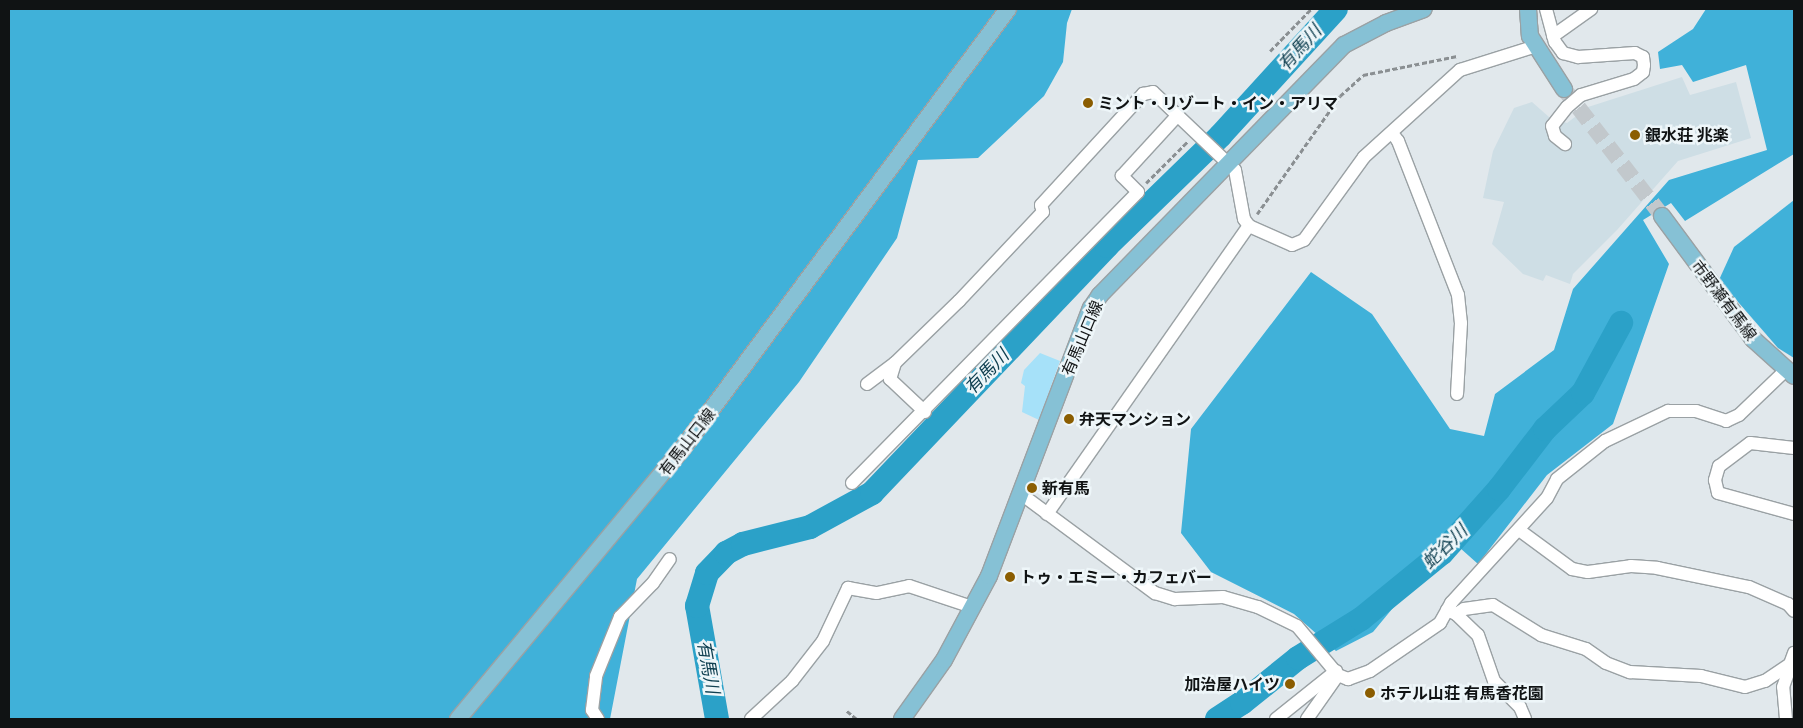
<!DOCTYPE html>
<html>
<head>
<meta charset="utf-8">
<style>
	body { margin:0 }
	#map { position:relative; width:1803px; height:728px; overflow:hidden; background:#e1e8ec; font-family:"Archivo Narrow","Noto Sans JP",sans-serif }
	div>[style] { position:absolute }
	.built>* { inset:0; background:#cedee5 }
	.green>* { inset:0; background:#a6e1f9 }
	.forest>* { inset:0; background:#40b1d9 }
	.river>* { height:24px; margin:-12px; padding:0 12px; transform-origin:12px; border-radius:12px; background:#2ba1c8 }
	.major-tunnel>* { height:16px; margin-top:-8px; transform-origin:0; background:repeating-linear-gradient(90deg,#c2c8cc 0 16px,transparent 0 24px) }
	.path>* { height:2.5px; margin-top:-1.25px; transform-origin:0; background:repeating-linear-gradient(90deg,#8a8f92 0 5px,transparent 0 7.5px) }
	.roads { filter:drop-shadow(1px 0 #9aa1a4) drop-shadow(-1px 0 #9aa1a4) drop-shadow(0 1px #9aa1a4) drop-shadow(0 -1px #9aa1a4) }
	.minor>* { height:12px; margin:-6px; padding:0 6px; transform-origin:6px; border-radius:6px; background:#fff }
	.major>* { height:16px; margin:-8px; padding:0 8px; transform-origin:8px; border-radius:8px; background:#86c1d5 }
	.dots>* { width:14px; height:14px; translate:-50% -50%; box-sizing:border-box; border:2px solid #eef6f9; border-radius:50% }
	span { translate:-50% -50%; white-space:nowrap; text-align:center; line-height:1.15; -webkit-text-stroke:5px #eef6f9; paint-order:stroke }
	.poi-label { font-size:16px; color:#101314; font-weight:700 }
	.left { translate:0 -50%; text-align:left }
	.right { translate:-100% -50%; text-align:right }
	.street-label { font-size:16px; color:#101314 }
	.water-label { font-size:18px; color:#104051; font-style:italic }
	.frame { position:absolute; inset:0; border:10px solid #101314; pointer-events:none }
</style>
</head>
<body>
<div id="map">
	<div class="built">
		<div style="clip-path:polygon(1682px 77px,1690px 95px,1736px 82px,1751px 138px,1678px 161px,1617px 230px,1573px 274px,1570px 284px,1546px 275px,1543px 281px,1523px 274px,1492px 244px,1504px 202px,1483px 198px,1493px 151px,1514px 108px,1532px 102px,1549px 117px,1567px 123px,1588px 107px)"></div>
	</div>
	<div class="green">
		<div style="clip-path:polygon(1040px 353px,1060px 361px,1039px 420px,1022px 412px,1025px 386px,1021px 383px,1024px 370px)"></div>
	</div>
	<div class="forest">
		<div style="clip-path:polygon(9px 9px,1072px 9px,1067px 23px,1063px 62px,1044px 96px,978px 158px,918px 160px,897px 238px,799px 382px,637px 579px,610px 719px,9px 719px)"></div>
		<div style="clip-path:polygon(1706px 9px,1794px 9px,1794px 154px,1685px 221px,1671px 203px,1643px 220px,1669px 264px,1613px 424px,1547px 475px,1478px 564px,1450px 539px,1373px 632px,1336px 651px,1294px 614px,1211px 572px,1181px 533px,1191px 429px,1311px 272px,1372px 314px,1450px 429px,1484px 436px,1495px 394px,1554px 350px,1573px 289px,1669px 180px,1767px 150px,1746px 65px,1693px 82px,1682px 65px,1660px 69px,1658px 52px,1693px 29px)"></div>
		<div style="clip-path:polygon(1794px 200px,1794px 358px,1778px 348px,1719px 280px,1734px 247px)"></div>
	</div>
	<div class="river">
		<div style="left:717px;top:719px;width:115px;rotate:-100deg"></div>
		<div style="left:697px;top:606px;width:34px;rotate:-73deg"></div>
		<div style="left:707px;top:573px;width:28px;rotate:-46deg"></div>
		<div style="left:726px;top:553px;width:19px;rotate:-28deg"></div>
		<div style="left:743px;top:544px;width:69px;rotate:-14.2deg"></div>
		<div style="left:810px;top:527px;width:71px;rotate:-28.7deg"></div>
		<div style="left:872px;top:493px;width:341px;rotate:-46.4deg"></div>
		<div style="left:1107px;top:246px;width:158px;rotate:-44.2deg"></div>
		<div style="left:1220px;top:136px;width:172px;rotate:-47.6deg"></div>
		<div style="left:1217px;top:719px;width:30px;rotate:-33deg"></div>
		<div style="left:1242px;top:703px;width:72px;rotate:-38.8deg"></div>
		<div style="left:1298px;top:658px;width:74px;rotate:-31.8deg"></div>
		<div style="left:1361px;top:619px;width:104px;rotate:-39.2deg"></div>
		<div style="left:1442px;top:553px;width:86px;rotate:-48.3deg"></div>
		<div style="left:1499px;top:489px;width:76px;rotate:-52.5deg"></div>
		<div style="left:1545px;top:429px;width:52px;rotate:-43.5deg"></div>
		<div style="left:1583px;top:393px;width:80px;rotate:-61.5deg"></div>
	</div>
	<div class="major-tunnel">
		<div style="left:1564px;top:89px;width:160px;rotate:52.3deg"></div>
	</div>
	<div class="path">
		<div style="left:1270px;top:51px;width:59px;rotate:-45.7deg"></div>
		<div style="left:1146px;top:183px;width:59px;rotate:-45deg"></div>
		<div style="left:1257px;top:214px;width:144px;rotate:-54.9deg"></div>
		<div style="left:1340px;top:96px;width:31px;rotate:-42deg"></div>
		<div style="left:1363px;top:75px;width:96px;rotate:-11.4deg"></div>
		<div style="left:847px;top:711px;width:13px;rotate:39deg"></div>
	</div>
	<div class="roads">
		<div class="minor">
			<div style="left:1546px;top:9px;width:34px;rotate:75deg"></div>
			<div style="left:1555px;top:42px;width:14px;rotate:54deg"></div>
			<div style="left:1563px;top:53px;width:16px;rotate:15deg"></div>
			<div style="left:1578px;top:57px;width:57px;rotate:-4deg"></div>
			<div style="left:1635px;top:53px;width:9px;rotate:27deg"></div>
			<div style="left:1643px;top:57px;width:8px;rotate:83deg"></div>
			<div style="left:1644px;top:65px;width:7px;rotate:98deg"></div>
			<div style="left:1643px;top:72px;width:11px;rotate:142deg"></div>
			<div style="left:1634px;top:79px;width:55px;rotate:163.2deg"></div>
			<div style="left:1581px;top:95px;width:18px;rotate:139deg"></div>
			<div style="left:1567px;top:107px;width:24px;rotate:128deg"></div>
			<div style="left:1552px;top:126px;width:10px;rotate:73deg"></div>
			<div style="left:1555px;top:136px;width:13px;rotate:39deg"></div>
			<div style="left:1553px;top:36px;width:47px;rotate:-35.4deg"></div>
			<div style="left:1392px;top:133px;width:10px;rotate:53deg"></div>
			<div style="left:1398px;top:141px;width:165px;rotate:68.7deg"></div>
			<div style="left:1458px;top:295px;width:28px;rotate:84deg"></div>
			<div style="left:1461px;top:323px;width:71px;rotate:93.2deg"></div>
			<div style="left:895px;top:363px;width:17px;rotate:107deg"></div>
			<div style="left:890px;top:379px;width:48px;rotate:43.3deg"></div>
			<div style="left:867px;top:384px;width:35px;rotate:-37deg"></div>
			<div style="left:895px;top:363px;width:89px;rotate:-44.1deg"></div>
			<div style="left:959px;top:301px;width:122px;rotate:-46.7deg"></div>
			<div style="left:1043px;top:212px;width:7px;rotate:-106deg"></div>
			<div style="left:1041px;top:205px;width:151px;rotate:-47.4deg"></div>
			<div style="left:1143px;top:94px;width:10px;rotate:-11deg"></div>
			<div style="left:1153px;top:92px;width:113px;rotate:43.6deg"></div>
			<div style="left:1235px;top:170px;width:50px;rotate:79.6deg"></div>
			<div style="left:1244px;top:219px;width:9px;rotate:54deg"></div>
			<div style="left:1249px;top:226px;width:47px;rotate:23.8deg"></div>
			<div style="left:1292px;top:245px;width:13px;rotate:-23deg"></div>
			<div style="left:1304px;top:240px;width:102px;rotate:-54.1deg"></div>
			<div style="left:1364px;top:157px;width:130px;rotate:-42.2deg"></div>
			<div style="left:1460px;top:70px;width:80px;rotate:-17.5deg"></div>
			<div style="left:1794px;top:448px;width:44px;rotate:-173.5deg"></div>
			<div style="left:1750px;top:443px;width:39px;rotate:143deg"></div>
			<div style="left:1719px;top:466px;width:15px;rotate:106deg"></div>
			<div style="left:1715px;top:480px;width:13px;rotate:77deg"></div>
			<div style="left:1718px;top:493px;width:79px;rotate:15.4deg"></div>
			<div style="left:852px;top:483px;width:408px;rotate:-45.5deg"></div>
			<div style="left:1138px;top:192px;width:23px;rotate:-135deg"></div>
			<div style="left:1122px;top:176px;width:81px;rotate:-47.5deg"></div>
			<div style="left:1021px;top:494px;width:167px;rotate:36.5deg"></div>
			<div style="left:1155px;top:593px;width:21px;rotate:17deg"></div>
			<div style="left:1175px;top:599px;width:48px;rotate:-2.4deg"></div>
			<div style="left:1223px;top:597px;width:36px;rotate:16deg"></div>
			<div style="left:1258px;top:607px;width:43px;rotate:26deg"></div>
			<div style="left:1297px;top:626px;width:64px;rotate:50.1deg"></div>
			<div style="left:1338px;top:675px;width:11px;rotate:22deg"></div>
			<div style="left:1348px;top:679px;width:23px;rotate:-20deg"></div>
			<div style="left:1370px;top:671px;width:85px;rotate:-34.4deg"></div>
			<div style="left:1440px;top:623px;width:23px;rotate:-61deg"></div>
			<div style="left:1451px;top:603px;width:142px;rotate:-47.6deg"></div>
			<div style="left:1547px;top:498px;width:21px;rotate:-62deg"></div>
			<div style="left:1557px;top:479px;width:61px;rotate:-38.4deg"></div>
			<div style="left:1605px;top:441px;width:70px;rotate:-25.5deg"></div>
			<div style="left:1668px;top:411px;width:28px"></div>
			<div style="left:1696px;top:411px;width:32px;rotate:18deg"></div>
			<div style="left:1726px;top:421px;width:14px;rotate:-25deg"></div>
			<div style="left:1739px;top:415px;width:65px;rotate:-43.8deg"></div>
			<div style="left:1047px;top:514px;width:352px;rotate:-55deg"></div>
			<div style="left:1519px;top:530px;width:66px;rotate:36.3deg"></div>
			<div style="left:1572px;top:569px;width:16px;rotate:11deg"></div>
			<div style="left:1588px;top:572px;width:43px;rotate:-7.9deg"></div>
			<div style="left:1631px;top:566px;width:26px;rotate:4deg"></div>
			<div style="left:1657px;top:568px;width:94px;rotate:11.7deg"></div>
			<div style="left:1749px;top:587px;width:43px;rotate:23.6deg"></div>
			<div style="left:1788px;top:604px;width:9px;rotate:49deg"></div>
			<div style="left:1447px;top:610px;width:10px;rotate:24deg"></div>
			<div style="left:1456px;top:614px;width:9px;rotate:-32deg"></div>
			<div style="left:1464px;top:609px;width:29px;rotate:-8deg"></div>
			<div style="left:1493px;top:605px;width:57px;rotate:32deg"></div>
			<div style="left:1541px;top:635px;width:47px;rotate:17.3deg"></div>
			<div style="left:1586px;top:649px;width:24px;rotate:35deg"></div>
			<div style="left:1606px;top:663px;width:26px;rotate:21deg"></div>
			<div style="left:1630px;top:672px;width:71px;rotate:3.2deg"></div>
			<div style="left:1701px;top:676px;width:45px;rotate:14deg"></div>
			<div style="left:1745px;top:687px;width:21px;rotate:-17deg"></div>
			<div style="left:1765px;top:681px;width:30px;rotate:-34deg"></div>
			<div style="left:1790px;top:664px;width:12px;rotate:-70deg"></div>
			<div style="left:1456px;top:614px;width:30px;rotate:44deg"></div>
			<div style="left:1478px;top:635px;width:49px;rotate:70.8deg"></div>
			<div style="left:1494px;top:681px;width:37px;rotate:45deg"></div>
			<div style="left:1520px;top:707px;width:13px;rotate:67deg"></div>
			<div style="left:598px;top:719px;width:11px;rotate:-124deg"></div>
			<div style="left:592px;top:710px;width:34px;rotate:-83deg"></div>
			<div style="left:596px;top:676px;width:64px;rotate:-67.9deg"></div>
			<div style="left:620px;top:617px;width:47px;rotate:-45.9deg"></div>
			<div style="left:653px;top:583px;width:29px;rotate:-55deg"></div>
			<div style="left:751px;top:719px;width:56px;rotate:-42.8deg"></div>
			<div style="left:792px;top:681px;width:51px;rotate:-52.2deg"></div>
			<div style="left:823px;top:641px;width:59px;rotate:-64.7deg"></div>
			<div style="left:848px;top:588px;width:29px;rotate:10deg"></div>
			<div style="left:877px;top:593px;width:33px;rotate:-12deg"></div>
			<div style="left:909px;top:586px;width:66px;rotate:18.4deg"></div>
			<div style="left:1276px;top:719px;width:77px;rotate:-38.7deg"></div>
			<div style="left:1307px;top:719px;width:54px;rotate:-54.8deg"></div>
			<div style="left:1786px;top:719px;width:32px;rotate:-95deg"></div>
			<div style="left:1783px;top:687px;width:23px;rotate:-70deg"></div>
		</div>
		<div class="major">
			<div style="left:1528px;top:9px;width:27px;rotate:86deg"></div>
			<div style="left:1530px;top:36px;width:63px;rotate:57.3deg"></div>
			<div style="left:1662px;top:216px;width:153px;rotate:53.5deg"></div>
			<div style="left:1753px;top:339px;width:55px;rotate:42.1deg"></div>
			<div style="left:458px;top:719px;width:352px;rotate:-50.3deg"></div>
			<div style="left:683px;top:448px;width:546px;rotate:-53.49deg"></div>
			<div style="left:902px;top:719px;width:72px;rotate:-54.6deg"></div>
			<div style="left:944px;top:660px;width:95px;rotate:-61.8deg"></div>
			<div style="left:989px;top:576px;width:287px;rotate:-69.2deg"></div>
			<div style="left:1091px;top:308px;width:16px;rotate:-55deg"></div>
			<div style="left:1100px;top:295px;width:349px;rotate:-45.7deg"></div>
			<div style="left:1344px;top:45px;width:47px;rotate:-27.6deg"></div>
			<div style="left:1386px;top:23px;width:40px;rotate:-20.2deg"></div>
		</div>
	</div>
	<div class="dots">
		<div style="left:1088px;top:103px;background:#8b5d01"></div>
		<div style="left:1635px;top:135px;background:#8b5d01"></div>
		<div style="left:1069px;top:419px;background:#8b5d01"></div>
		<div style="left:1032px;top:488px;background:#8b5d01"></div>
		<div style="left:1010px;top:577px;background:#8b5d01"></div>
		<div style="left:1290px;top:684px;background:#8b5d01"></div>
		<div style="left:1370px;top:693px;background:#8b5d01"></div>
	</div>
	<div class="poi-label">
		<span class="left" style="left:1098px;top:103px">ミント・リゾート・イン・アリマ</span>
		<span class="left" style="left:1645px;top:135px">銀水荘 兆楽</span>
		<span class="left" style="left:1079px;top:419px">弁天マンション</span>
		<span class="left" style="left:1042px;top:488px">新有馬</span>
		<span class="left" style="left:1020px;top:577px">トゥ・エミー・カフェバー</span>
		<span class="right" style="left:1280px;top:684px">加治屋ハイツ</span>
		<span class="left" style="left:1380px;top:693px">ホテル山荘 有馬香花園</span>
	</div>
	<div class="street-label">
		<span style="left:1724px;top:300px;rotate:53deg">市野瀬有馬線</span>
		<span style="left:1082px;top:338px;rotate:-67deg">有馬山口線</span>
		<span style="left:687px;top:442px;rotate:-52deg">有馬山口線</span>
	</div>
	<div class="water-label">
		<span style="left:1300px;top:48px;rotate:-48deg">有馬川</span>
		<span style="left:987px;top:372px;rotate:-46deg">有馬川</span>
		<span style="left:1445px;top:547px;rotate:-44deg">蛇谷川</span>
		<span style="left:708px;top:667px;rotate:80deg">有馬川</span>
	</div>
	<div class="frame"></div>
</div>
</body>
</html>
